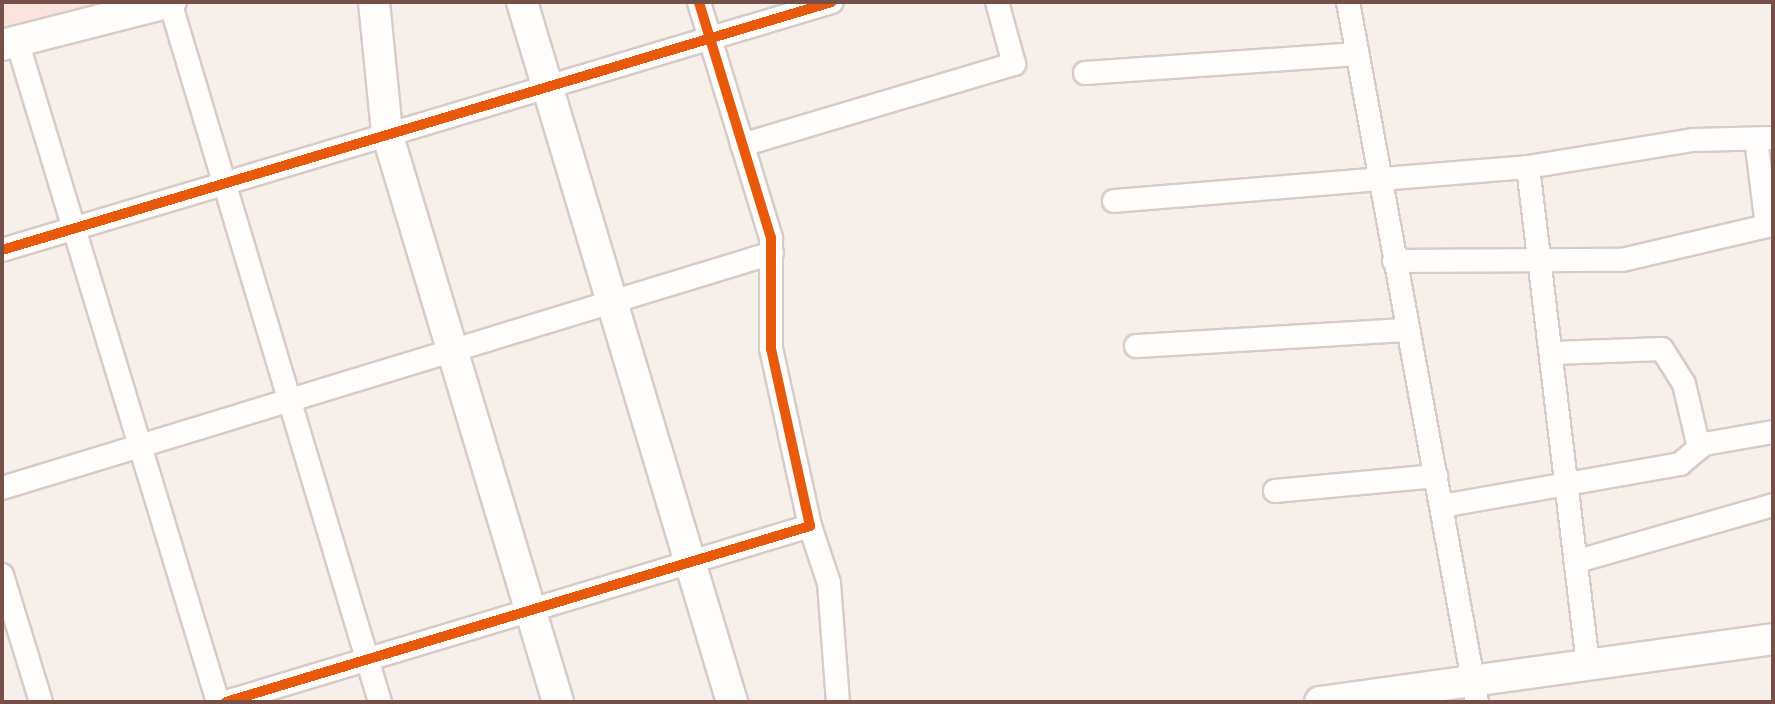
<!DOCTYPE html>
<html>
<head>
<meta charset="utf-8">
<style>
	body { margin:0 }
	#map { position:relative; width:1775px; height:704px; overflow:hidden; background:#f7efe9; font-family:Poppins,sans-serif }
	div>[style] { position:absolute }
	.commercial>* { inset:0; background:#fbe4df }
	.roads { filter:drop-shadow(2px 0 #d6cbc6) drop-shadow(-2px 0 #d6cbc6) drop-shadow(0 2px #d6cbc6) drop-shadow(0 -2px #d6cbc6) }
	.street>* { height:22px; margin:-11px; padding:0 11px; transform-origin:11px; border-radius:11px; background:#fefdfc }
	.secondary>* { height:30px; margin:-15px; padding:0 15px; transform-origin:15px; border-radius:15px; background:#fefdfc }
	.cycleway>* { height:10px; margin:-5px; padding:0 5px; transform-origin:5px; border-radius:5px; background:#e8590c }
	span { translate:-50% -50%; white-space:nowrap; text-align:center; line-height:1.15; -webkit-text-stroke:8px #fff3ea; paint-order:stroke }
	.frame { position:absolute; inset:0; border:4px solid #765048; pointer-events:none }
</style>
</head>
<body>
<div id="map">
	<div class="commercial">
		<div style="clip-path:polygon(2px 2px,175px 2px,2px 47px)"></div>
	</div>
	<div class="roads">
		<div class="street">
			<div style="left:170px;top:2px;width:731px;rotate:73.3deg"></div>
			<div style="left:1348px;top:2px;width:712px;rotate:79.56deg"></div>
			<div style="left:17px;top:41px;width:691px;rotate:73.09deg"></div>
			<div style="left:1085px;top:73px;width:273px;rotate:-4deg"></div>
			<div style="left:742px;top:145px;width:284px;rotate:-16.6deg"></div>
			<div style="left:1014px;top:64px;width:64px;rotate:-105.3deg"></div>
			<div style="left:1528px;top:167px;width:501px;rotate:83.12deg"></div>
			<div style="left:1114px;top:201px;width:415px;rotate:-4.7deg"></div>
			<div style="left:1528px;top:167px;width:167px;rotate:-9.3deg"></div>
			<div style="left:1693px;top:140px;width:80px;rotate:-1.4deg"></div>
			<div style="left:2px;top:250px;width:866px;rotate:-16.64deg"></div>
			<div style="left:1394px;top:261px;width:228px;rotate:-0.3deg"></div>
			<div style="left:1622px;top:260px;width:149px;rotate:-13.2deg"></div>
			<div style="left:1767px;top:226px;width:88px;rotate:-97.2deg"></div>
			<div style="left:1136px;top:346px;width:271px;rotate:-3.4deg"></div>
			<div style="left:1554px;top:353px;width:108px;rotate:-2.1deg"></div>
			<div style="left:1662px;top:349px;width:41px;rotate:57.8deg"></div>
			<div style="left:1684px;top:384px;width:66px;rotate:76.8deg"></div>
			<div style="left:2px;top:488px;width:805px;rotate:-16.97deg"></div>
			<div style="left:1275px;top:491px;width:162px;rotate:-5.3deg"></div>
			<div style="left:1442px;top:506px;width:242px;rotate:-10deg"></div>
			<div style="left:1680px;top:464px;width:31px;rotate:-40deg"></div>
			<div style="left:1704px;top:444px;width:70px;rotate:-9.9deg"></div>
			<div style="left:810px;top:526px;width:60px;rotate:71.6deg"></div>
			<div style="left:829px;top:583px;width:119px;rotate:85.7deg"></div>
			<div style="left:1578px;top:561px;width:203px;rotate:-16deg"></div>
			<div style="left:2px;top:575px;width:133px;rotate:72.9deg"></div>
			<div style="left:226px;top:702px;width:610px;rotate:-16.77deg"></div>
			<div style="left:810px;top:526px;width:181px;rotate:-102.4deg"></div>
			<div style="left:771px;top:349px;width:111px;rotate:-90deg"></div>
			<div style="left:771px;top:238px;width:247px;rotate:-107deg"></div>
		</div>
		<div class="secondary">
			<div style="left:374px;top:2px;width:132px;rotate:84.3deg"></div>
			<div style="left:387px;top:133px;width:594px;rotate:73.27deg"></div>
			<div style="left:522px;top:2px;width:731px;rotate:73.3deg"></div>
			<div style="left:2px;top:45px;width:174px;rotate:-14.3deg"></div>
			<div style="left:1320px;top:702px;width:457px;rotate:-7.9deg"></div>
		</div>
	</div>
	<div class="cycleway">
		<div style="left:2px;top:250px;width:866px;rotate:-16.64deg"></div>
		<div style="left:226px;top:702px;width:610px;rotate:-16.77deg"></div>
		<div style="left:810px;top:526px;width:181px;rotate:-102.4deg"></div>
		<div style="left:771px;top:349px;width:111px;rotate:-90deg"></div>
		<div style="left:771px;top:238px;width:247px;rotate:-107deg"></div>
	</div>
	<div class="frame"></div>
</div>
</body>
</html>
